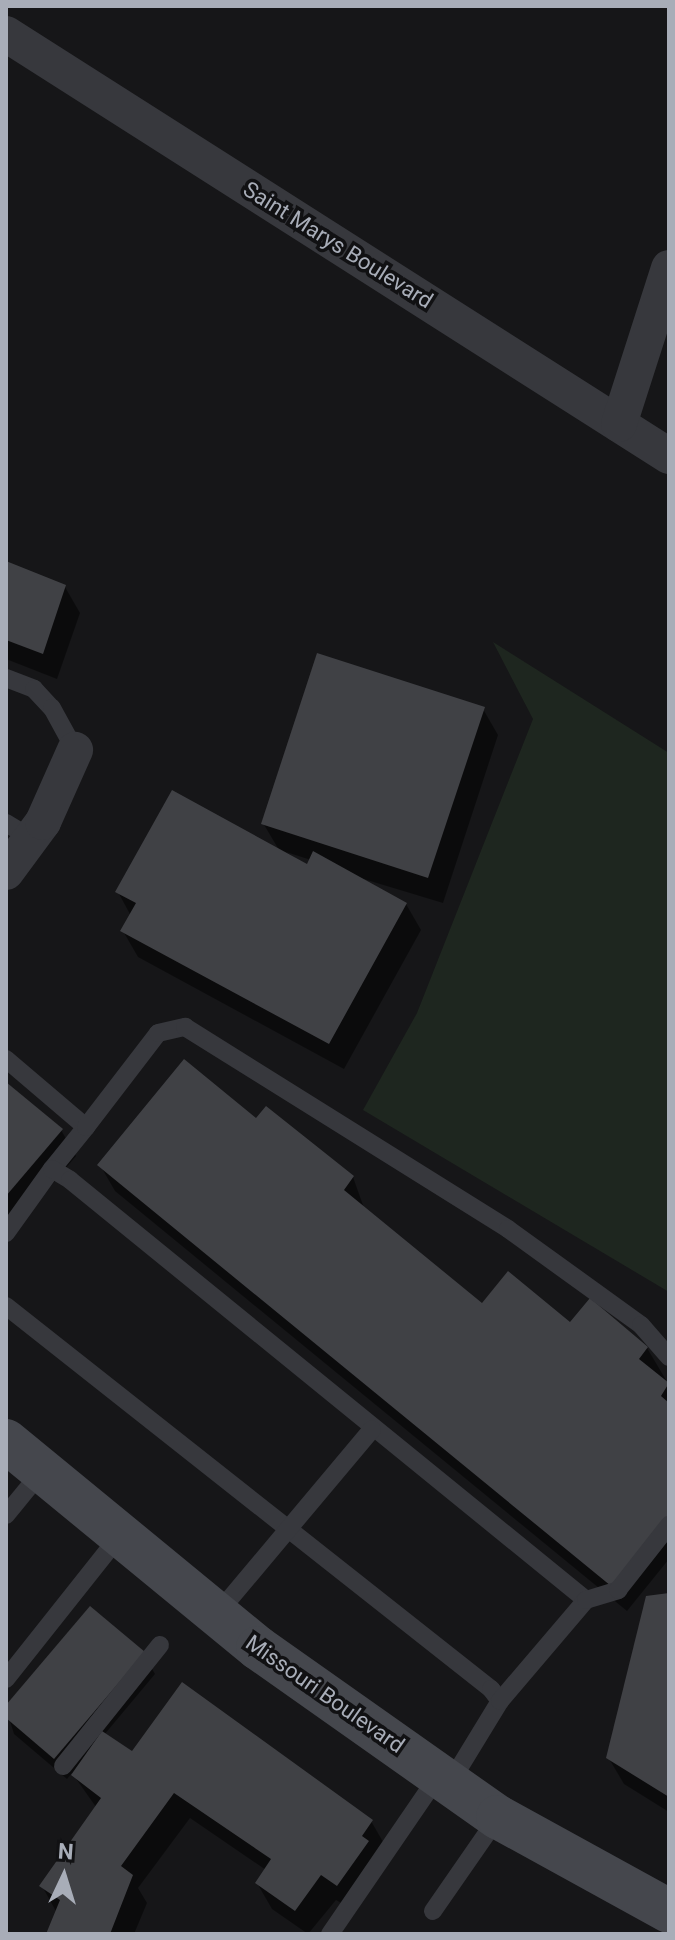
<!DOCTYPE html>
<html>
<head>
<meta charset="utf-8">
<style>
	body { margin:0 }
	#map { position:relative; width:675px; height:1940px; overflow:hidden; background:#161618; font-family:Roboto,sans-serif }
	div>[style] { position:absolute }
	.green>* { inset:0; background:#1e261f }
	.shadow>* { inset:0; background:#0007 }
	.building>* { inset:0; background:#404145 }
	.service>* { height:18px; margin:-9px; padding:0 9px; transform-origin:9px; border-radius:9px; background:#37383d }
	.minor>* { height:36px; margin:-18px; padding:0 18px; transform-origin:18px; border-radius:18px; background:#37383d }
	.secondary>* { height:44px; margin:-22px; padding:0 22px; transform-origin:22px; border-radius:22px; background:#45474d }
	span { translate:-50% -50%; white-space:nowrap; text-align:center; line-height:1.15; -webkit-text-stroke:7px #111113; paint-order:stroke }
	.street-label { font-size:22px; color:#a8adb8 }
	.frame { position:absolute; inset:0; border:8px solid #a8adb8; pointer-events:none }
	.north { position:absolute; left:24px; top:1836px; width:80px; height:80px; -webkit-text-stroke:6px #111113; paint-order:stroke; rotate:4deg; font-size:22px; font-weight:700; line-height:32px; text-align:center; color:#a8adb8 }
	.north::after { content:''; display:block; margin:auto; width:28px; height:36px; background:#a8adb8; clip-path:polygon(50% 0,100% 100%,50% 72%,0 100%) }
</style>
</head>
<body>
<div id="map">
	<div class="green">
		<div style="clip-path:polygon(493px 642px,669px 753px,669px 1292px,363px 1110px,417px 1013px,533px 719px)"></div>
	</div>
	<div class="shadow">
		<div style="clip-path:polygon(6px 563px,65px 587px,80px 613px,57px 679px,6px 659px)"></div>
		<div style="clip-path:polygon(evenodd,483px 709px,498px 735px,443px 903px,357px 877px,406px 904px,421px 930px,344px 1069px,138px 957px,123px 931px,131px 916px,118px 892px,279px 850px,263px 823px,483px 709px,286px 852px,311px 860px,308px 866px,286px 852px)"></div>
		<div style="clip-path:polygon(6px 1084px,61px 1130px,76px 1156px,6px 1239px)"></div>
		<div style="clip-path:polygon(256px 1121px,353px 1177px,364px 1208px,482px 1306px,647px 1348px,669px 1385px,669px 1559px,627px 1611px,115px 1191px,100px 1165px)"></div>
		<div style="clip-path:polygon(669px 1595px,669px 1812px,624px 1784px,608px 1757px)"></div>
		<div style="clip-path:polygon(143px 1653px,155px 1674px,104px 1735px,132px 1754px,371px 1821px,386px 1847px,353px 1910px,336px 1900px,308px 1934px,272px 1909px,257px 1883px,266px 1870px,190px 1818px,138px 1888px,147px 1903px,134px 1934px,48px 1934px,57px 1913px,42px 1886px,96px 1807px,72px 1773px,67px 1779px,14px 1734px,6px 1708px)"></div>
	</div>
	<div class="building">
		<div style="clip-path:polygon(6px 561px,66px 585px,43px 654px,6px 640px)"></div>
		<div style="clip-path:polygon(317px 653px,485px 707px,428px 878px,261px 824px)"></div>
		<div style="clip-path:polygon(172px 790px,307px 864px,313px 851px,407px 903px,329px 1044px,120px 931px,136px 903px,115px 892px)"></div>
		<div style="clip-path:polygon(184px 1059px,256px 1118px,266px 1106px,354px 1176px,344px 1190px,482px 1303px,508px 1271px,570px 1322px,590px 1298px,648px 1347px,639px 1359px,669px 1383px,661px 1396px,669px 1403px,669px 1516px,611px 1586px,97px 1165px)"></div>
		<div style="clip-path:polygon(6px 1082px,63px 1129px,6px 1196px)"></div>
		<div style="clip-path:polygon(669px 1593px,669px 1797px,606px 1758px,646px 1596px)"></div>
		<div style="clip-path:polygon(90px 1606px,145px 1652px,54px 1759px,6px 1718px,6px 1705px)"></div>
		<div style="clip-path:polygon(182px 1682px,373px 1820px,362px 1836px,369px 1841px,337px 1886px,321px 1875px,295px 1911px,255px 1883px,271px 1859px,174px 1793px,121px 1866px,133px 1875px,110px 1934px,46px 1934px,60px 1900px,39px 1886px,101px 1798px,71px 1775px,102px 1731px,132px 1751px)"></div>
	</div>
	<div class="service">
		<div style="left:6px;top:678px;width:30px;rotate:21deg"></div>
		<div style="left:34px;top:689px;width:26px;rotate:47deg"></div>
		<div style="left:52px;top:708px;width:48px;rotate:61.3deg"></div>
		<div style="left:6px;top:823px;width:29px;rotate:31deg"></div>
		<div style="left:6px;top:1059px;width:105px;rotate:40.4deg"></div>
		<div style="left:86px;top:1127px;width:54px;rotate:129deg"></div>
		<div style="left:86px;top:1127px;width:118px;rotate:-52.5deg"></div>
		<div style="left:158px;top:1033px;width:28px;rotate:-13deg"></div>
		<div style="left:185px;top:1027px;width:381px;rotate:32deg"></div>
		<div style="left:508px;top:1229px;width:164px;rotate:35.8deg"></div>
		<div style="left:641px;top:1325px;width:43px;rotate:48.8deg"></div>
		<div style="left:6px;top:1233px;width:79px;rotate:-54.3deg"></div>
		<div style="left:52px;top:1169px;width:21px;rotate:31deg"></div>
		<div style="left:70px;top:1180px;width:665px;rotate:39.14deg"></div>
		<div style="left:6px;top:1306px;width:618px;rotate:38.3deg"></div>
		<div style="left:491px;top:1689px;width:15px;rotate:53deg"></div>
		<div style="left:500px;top:1701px;width:96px;rotate:121.4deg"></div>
		<div style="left:6px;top:1515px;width:57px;rotate:-50.7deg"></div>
		<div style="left:217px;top:1614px;width:241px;rotate:-50deg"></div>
		<div style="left:6px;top:1679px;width:184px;rotate:-51.6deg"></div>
		<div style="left:500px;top:1701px;width:133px;rotate:-49.6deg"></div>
		<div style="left:586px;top:1600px;width:34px;rotate:-17deg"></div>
		<div style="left:618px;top:1590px;width:83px;rotate:-51.9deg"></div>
		<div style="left:63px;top:1766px;width:155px;rotate:-51.3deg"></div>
		<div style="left:433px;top:1911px;width:114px;rotate:-55.3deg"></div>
		<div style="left:330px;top:1934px;width:193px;rotate:-55.6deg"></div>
	</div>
	<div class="minor">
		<div style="left:6px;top:34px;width:786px;rotate:32.48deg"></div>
		<div style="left:619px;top:424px;width:164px;rotate:-72.2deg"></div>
		<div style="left:6px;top:872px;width:62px;rotate:-53.5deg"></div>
		<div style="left:43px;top:822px;width:79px;rotate:-66deg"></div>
	</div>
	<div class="secondary">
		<div style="left:6px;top:1441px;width:326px;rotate:39.4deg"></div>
		<div style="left:258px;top:1648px;width:294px;rotate:35.2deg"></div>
		<div style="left:498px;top:1817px;width:195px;rotate:28.8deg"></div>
	</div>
	<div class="street-label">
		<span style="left:338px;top:245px;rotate:32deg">Saint Marys Boulevard</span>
		<span style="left:325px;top:1694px;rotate:35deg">Missouri Boulevard</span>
	</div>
	<div class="frame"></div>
	<div class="north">N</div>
</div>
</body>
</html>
